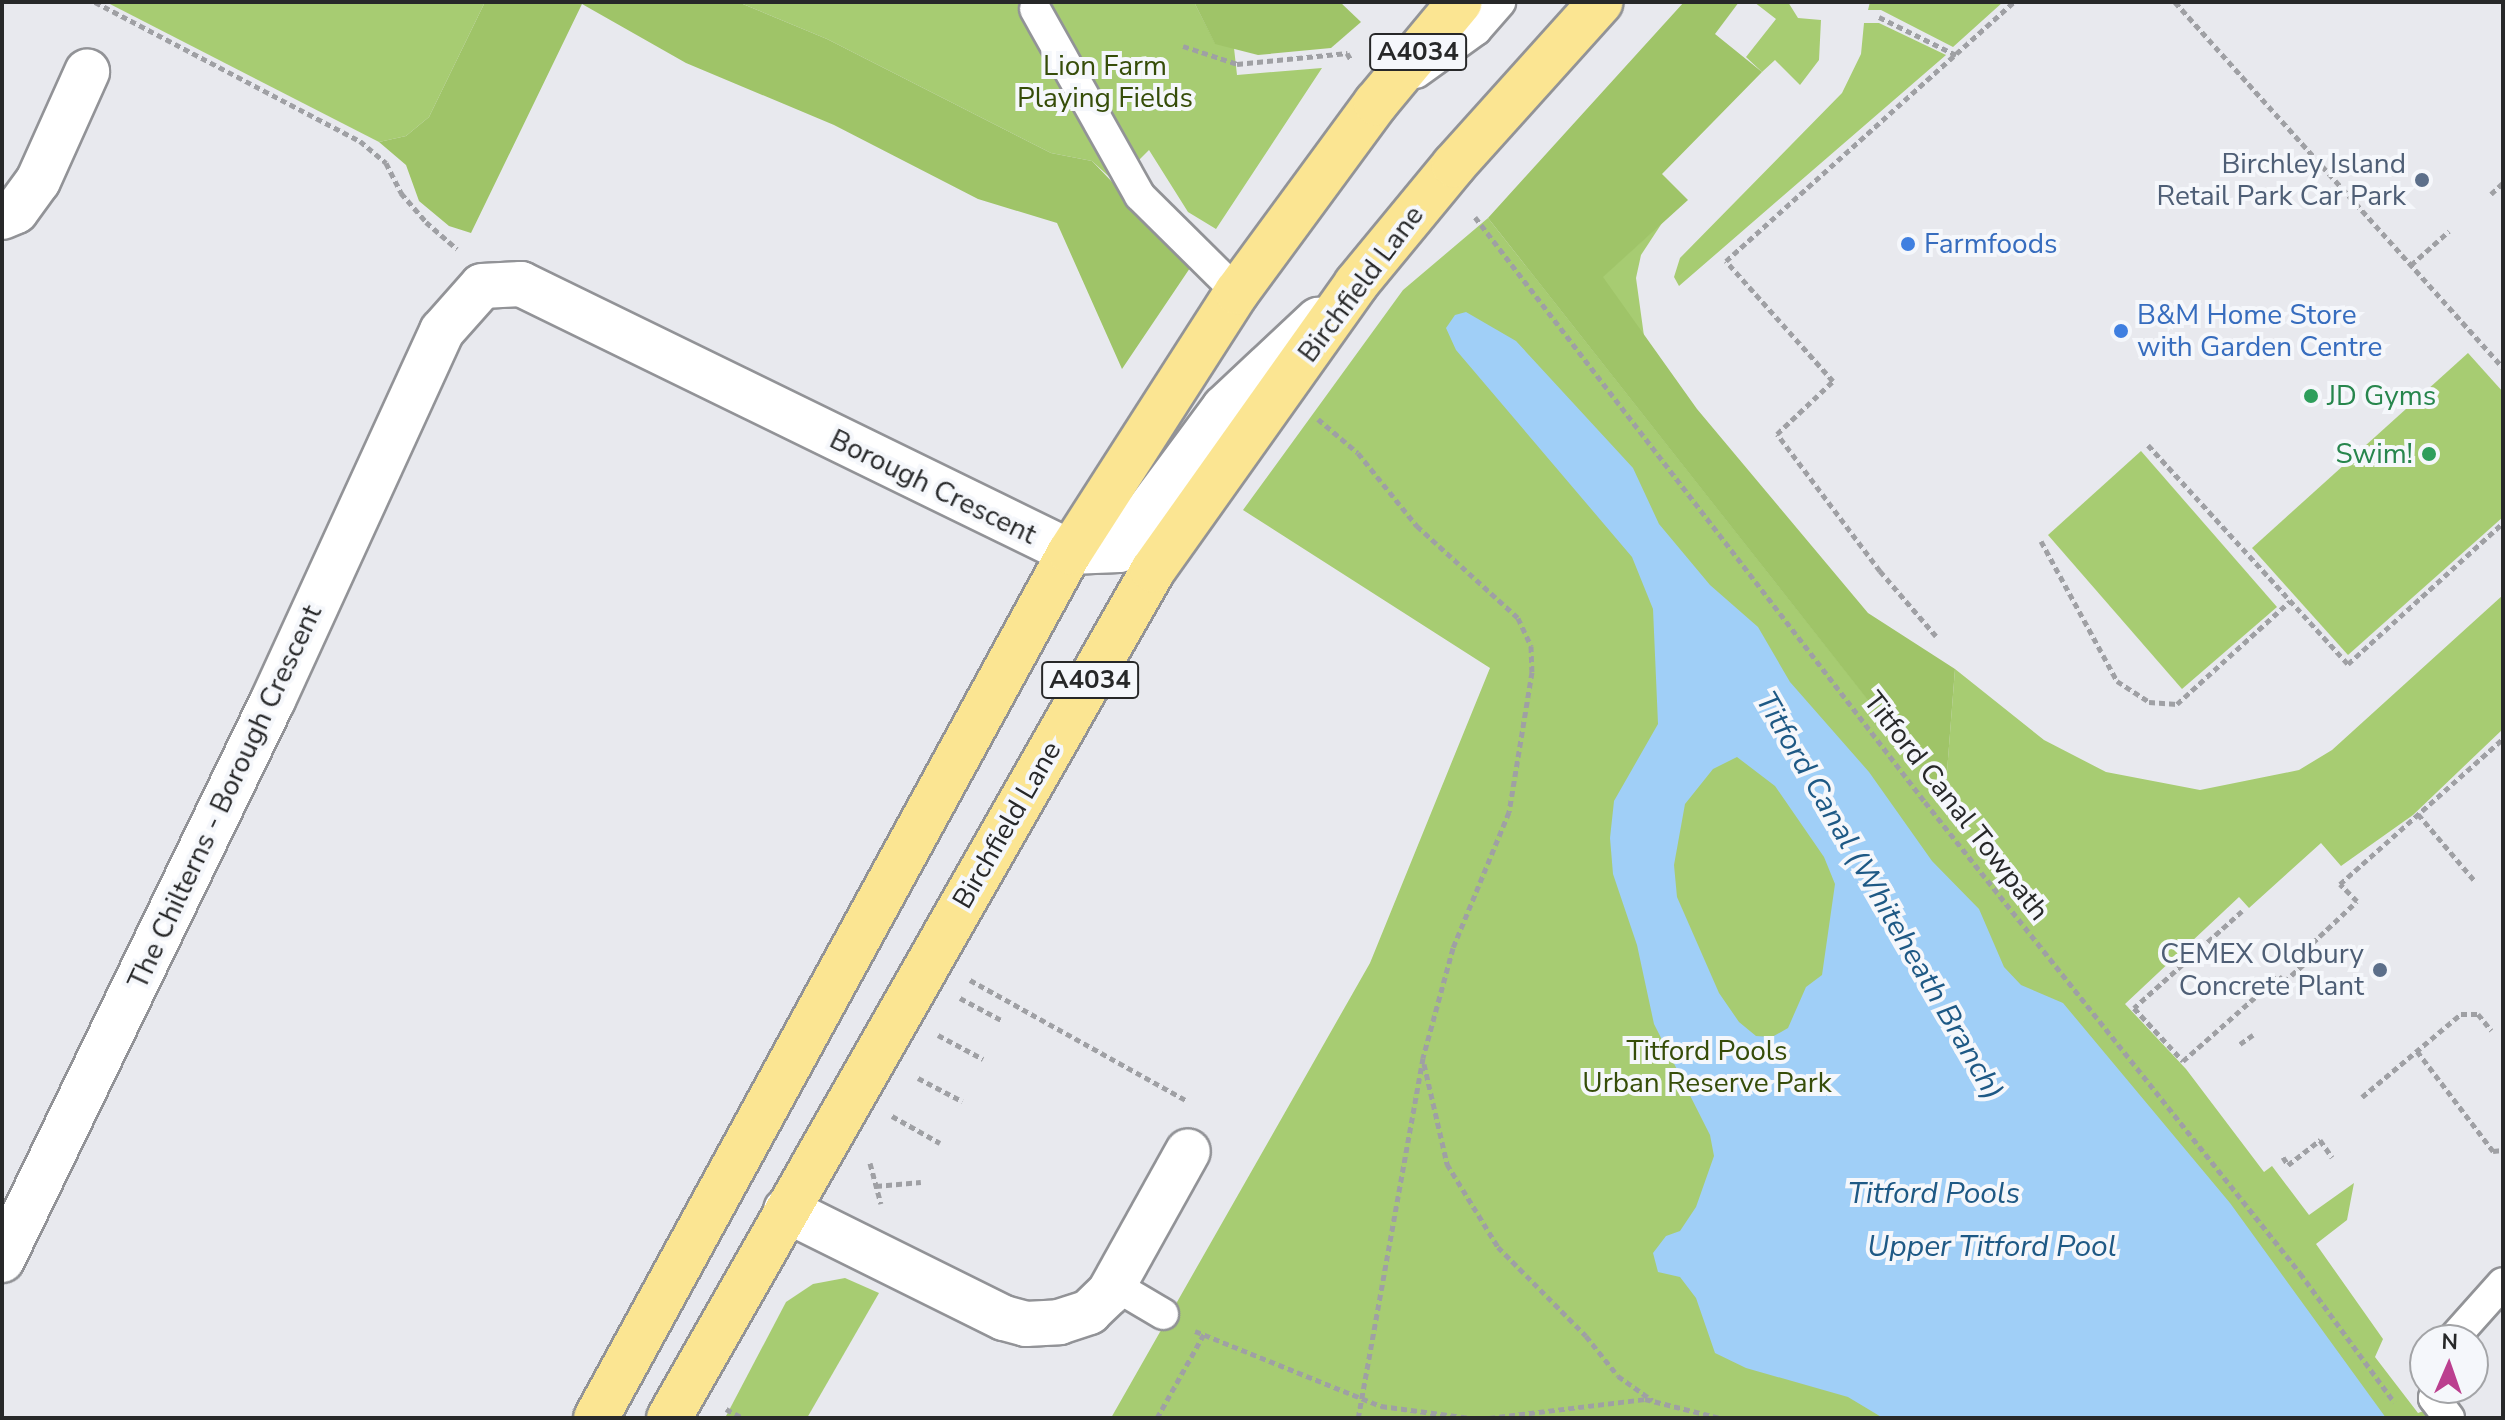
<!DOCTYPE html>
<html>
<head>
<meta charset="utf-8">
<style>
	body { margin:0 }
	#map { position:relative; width:2505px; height:1420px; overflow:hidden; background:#e8e9ee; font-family:"Nunito Sans",sans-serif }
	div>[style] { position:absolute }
	.green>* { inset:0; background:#a7cc72 }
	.forest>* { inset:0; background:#9fc468 }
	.water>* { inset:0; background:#a0cff7 }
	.path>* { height:5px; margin-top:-2.5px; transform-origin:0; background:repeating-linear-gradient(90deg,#9fa0a4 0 6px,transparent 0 10px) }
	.roads { filter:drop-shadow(2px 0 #929397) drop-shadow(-2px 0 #929397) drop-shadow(0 2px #929397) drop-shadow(0 -2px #929397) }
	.service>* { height:30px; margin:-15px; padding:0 15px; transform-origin:15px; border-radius:15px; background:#fff }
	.minor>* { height:44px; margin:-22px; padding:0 22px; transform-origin:22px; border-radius:22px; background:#fff }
	.primary>* { height:44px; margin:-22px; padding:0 22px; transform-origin:22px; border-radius:22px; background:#fbe592 }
	.dots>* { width:22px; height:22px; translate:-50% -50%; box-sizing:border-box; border:4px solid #f5f7fb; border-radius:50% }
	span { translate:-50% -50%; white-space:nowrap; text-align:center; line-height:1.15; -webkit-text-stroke:8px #f5f7fb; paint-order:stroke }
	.shield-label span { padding:2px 6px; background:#f5f7fb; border:2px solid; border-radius:6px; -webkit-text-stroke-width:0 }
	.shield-label { font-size:26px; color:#272829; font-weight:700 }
	.park-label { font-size:28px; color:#364d09 }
	.service-label { font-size:28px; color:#4e5e75 }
	.right { translate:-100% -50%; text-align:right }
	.shop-label { font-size:28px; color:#366cbe }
	.left { translate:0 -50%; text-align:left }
	.street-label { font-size:28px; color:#272829 }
	.leisure-label { font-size:28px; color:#27864d }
	.water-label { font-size:30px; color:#1e5985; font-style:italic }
	.frame { position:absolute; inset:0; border:4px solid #272829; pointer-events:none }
	.north { position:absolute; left:2409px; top:1324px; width:80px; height:80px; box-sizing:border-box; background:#f5f7fb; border:2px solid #a3a4a7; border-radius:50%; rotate:2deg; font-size:22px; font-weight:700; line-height:32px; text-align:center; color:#272829 }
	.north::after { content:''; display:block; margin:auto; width:28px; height:36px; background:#bb3f8f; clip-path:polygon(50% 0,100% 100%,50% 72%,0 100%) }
</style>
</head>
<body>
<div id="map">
	<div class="green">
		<div style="clip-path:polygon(106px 2px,485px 2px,429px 117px,406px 136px,379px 142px)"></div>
		<div style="clip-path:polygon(738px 2px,1194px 2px,1215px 43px,1234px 48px,1237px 75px,1322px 68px,1216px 229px,1188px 212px,1149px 150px,1116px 183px,1092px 161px,1051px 153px,827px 39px)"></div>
		<div style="clip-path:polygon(1754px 2px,1788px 2px,1798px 18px,1821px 20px,1819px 60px,1800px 85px,1775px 60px,1762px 72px,1746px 57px,1776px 19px)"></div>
		<div style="clip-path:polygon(1870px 2px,2003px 2px,1953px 47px,1881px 10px,1868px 10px)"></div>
		<div style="clip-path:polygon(1864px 23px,1879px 23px,1946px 55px,1679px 286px,1674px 277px,1680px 258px,1842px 93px,1861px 54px)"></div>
		<div style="clip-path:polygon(1488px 218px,1945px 797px,1955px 669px,2044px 740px,2106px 772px,2200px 790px,2299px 770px,2332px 750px,2503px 595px,2503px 729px,2413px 815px,2341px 866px,2321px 843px,2249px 908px,2239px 897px,2125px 1004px,2186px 1069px,2264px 1172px,2272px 1166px,2309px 1215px,2354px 1183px,2347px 1220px,2316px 1244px,2383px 1339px,2375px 1357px,2418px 1413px,2429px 1409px,2437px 1418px,1111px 1418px,1370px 963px,1490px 668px,1243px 510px,1403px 290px)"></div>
		<div style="clip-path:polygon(1662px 223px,1641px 255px,1636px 278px,1644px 336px,1602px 277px)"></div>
		<div style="clip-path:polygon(2468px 353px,2503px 392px,2503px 517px,2348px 655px,2252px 548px)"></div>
		<div style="clip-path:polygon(2141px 451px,2277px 607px,2182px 689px,2048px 535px)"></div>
		<div style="clip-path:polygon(845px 1278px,879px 1293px,807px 1418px,725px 1418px,786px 1302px,813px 1284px)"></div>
	</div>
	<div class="forest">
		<div style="clip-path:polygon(485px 2px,738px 2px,827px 39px,1051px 153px,1092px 161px,1192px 265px,1122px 369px,1057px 223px,978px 199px,834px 125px,686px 63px,582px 4px,471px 233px,449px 226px,419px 201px,406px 165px,379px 142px,406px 136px,429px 117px)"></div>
		<div style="clip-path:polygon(1194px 2px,1340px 2px,1361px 22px,1331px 48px,1258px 55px,1215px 44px)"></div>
		<div style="clip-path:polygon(1684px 2px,1739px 2px,1715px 34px,1762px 72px,1662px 174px,1688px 200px,1603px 277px,1697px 409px,1868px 613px,1955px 669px,1945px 798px,1488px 218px)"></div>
	</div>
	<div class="water">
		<div style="clip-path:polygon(evenodd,1466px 312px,1516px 341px,1633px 468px,1659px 524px,1710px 585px,1758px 627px,1790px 682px,1869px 772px,1932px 861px,1979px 909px,2004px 967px,2021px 985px,2063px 1003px,2230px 1203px,2386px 1418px,1883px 1418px,1848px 1397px,1746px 1368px,1715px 1353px,1696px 1298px,1680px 1277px,1658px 1272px,1653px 1253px,1666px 1236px,1680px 1231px,1696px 1207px,1714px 1156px,1710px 1135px,1654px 1024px,1637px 945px,1613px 874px,1610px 838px,1614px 801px,1658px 724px,1653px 609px,1632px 557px,1456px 350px,1446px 328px,1455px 315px,1466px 312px,1737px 757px,1775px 786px,1824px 857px,1835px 884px,1822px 975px,1806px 987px,1788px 1028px,1772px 1037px,1756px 1036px,1739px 1022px,1719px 993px,1677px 897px,1674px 865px,1685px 804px,1713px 769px,1737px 757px)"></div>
	</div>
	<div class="path">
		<div style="left:95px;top:2px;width:299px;rotate:27.7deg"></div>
		<div style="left:360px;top:141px;width:34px;rotate:40deg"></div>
		<div style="left:386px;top:163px;width:34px;rotate:63deg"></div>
		<div style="left:401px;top:193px;width:38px;rotate:49deg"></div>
		<div style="left:426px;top:222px;width:41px;rotate:41.1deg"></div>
		<div style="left:2175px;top:2px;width:491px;rotate:48.1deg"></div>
		<div style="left:1879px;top:17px;width:86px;rotate:26.3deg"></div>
		<div style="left:1183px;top:46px;width:57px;rotate:18.4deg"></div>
		<div style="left:1237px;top:64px;width:111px;rotate:-5.7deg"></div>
		<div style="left:1347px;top:53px;width:8px;rotate:60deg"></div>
		<div style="left:2491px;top:194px;width:16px;rotate:-43deg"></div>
		<div style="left:1475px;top:217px;width:738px;rotate:52.43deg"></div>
		<div style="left:1925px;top:802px;width:602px;rotate:51.47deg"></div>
		<div style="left:2300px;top:1273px;width:160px;rotate:53.9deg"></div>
		<div style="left:2411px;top:265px;width:51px;rotate:-41.8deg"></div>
		<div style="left:1318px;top:419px;width:52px;rotate:40.4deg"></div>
		<div style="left:1358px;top:453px;width:94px;rotate:51.1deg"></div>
		<div style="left:1417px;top:526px;width:137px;rotate:42.3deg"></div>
		<div style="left:1518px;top:618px;width:31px;rotate:65deg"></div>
		<div style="left:1531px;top:646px;width:26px;rotate:88deg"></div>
		<div style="left:1532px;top:672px;width:142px;rotate:99.3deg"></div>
		<div style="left:1509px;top:812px;width:147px;rotate:112.4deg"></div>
		<div style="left:1453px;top:948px;width:114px;rotate:105.3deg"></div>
		<div style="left:1423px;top:1058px;width:366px;rotate:100.2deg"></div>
		<div style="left:2148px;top:445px;width:297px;rotate:47.6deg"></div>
		<div style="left:2348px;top:664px;width:210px;rotate:-42.3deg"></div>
		<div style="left:2041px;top:541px;width:159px;rotate:61.5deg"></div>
		<div style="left:2117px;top:681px;width:38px;rotate:33deg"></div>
		<div style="left:2149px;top:702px;width:28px;rotate:4deg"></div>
		<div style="left:2177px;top:704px;width:153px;rotate:-42.3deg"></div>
		<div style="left:1936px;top:636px;width:86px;rotate:-130.7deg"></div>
		<div style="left:1880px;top:571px;width:171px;rotate:-126.9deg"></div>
		<div style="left:1777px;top:434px;width:77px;rotate:-43.4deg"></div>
		<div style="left:1833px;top:381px;width:161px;rotate:-131.7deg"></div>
		<div style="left:1726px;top:261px;width:387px;rotate:-42deg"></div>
		<div style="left:2418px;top:814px;width:87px;rotate:49.7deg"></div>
		<div style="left:2242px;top:911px;width:145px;rotate:138.1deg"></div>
		<div style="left:2134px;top:1008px;width:72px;rotate:47.2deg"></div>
		<div style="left:2183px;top:1061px;width:128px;rotate:-41.5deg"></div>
		<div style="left:2279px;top:976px;width:8px;rotate:50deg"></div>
		<div style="left:2284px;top:982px;width:38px;rotate:-42deg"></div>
		<div style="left:2312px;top:957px;width:10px;rotate:-135deg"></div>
		<div style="left:2305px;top:950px;width:71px;rotate:-43.3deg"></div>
		<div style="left:2357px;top:901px;width:24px;rotate:-135deg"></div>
		<div style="left:2340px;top:884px;width:218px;rotate:-41.7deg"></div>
		<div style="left:970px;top:980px;width:247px;rotate:29.1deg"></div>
		<div style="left:960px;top:998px;width:49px;rotate:28.1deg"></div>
		<div style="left:938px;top:1035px;width:51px;rotate:28.1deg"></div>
		<div style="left:2240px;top:1044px;width:16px;rotate:-35deg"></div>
		<div style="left:2417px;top:1051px;width:126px;rotate:52.8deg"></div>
		<div style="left:2493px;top:1151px;width:10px;rotate:-6deg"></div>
		<div style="left:1424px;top:1064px;width:103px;rotate:77deg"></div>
		<div style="left:1447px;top:1164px;width:97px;rotate:58.4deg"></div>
		<div style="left:1498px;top:1247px;width:125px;rotate:45.3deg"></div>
		<div style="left:1586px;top:1336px;width:51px;rotate:51.3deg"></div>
		<div style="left:1618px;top:1376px;width:42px;rotate:35.2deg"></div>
		<div style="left:918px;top:1078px;width:50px;rotate:27.6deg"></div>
		<div style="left:2362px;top:1097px;width:129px;rotate:-40deg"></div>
		<div style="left:2461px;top:1014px;width:17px"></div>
		<div style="left:2478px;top:1014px;width:21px;rotate:51deg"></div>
		<div style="left:892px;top:1116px;width:55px;rotate:29.4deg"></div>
		<div style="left:2283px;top:1157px;width:9px;rotate:58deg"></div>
		<div style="left:2288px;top:1165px;width:41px;rotate:-38deg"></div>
		<div style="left:2320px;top:1140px;width:21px;rotate:55deg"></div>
		<div style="left:870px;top:1163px;width:42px;rotate:75deg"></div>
		<div style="left:876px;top:1186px;width:45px;rotate:-5.1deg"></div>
		<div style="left:1195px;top:1331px;width:201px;rotate:22deg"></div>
		<div style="left:1381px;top:1406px;width:90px;rotate:7.7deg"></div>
		<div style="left:726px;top:1409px;width:19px;rotate:28deg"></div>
		<div style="left:1157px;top:1418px;width:96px;rotate:-60.8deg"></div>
		<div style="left:1489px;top:1418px;width:157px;rotate:-6.9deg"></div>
		<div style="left:1645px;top:1399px;width:77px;rotate:14.2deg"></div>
	</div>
	<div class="roads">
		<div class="service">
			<div style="left:1035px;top:9px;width:214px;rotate:60.7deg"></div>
			<div style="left:1140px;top:196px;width:136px;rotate:44.7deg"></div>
			<div style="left:1416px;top:73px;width:74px;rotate:-35.6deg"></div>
			<div style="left:1476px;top:30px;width:37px;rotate:-49deg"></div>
			<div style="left:1114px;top:1285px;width:57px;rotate:30.6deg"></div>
			<div style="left:2452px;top:1340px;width:76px;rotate:-48.2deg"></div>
			<div style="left:2436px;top:1388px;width:10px;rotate:101deg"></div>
			<div style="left:2434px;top:1398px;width:25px;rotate:53deg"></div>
		</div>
		<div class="minor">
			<div style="left:2px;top:217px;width:15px;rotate:-23deg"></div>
			<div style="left:16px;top:211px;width:37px;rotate:-54deg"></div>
			<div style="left:38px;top:181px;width:120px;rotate:-65.8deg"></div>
			<div style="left:786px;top:1210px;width:243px;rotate:26.4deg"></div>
			<div style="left:1004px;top:1318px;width:23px;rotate:15deg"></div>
			<div style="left:1026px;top:1324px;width:33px;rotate:-3deg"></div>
			<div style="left:1059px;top:1322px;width:32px;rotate:-18deg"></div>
			<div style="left:1089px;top:1312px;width:28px;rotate:-44deg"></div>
			<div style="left:1109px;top:1293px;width:162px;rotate:-60.9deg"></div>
			<div style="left:2px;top:1260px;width:622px;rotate:-64.18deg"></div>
			<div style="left:273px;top:700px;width:406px;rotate:-65.4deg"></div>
			<div style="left:442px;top:331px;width:60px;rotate:-48.4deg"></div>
			<div style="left:482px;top:286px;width:39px;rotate:-3deg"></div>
			<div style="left:521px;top:284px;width:611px;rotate:26.02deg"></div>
			<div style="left:1070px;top:552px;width:49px;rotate:-2.3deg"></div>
			<div style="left:1119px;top:550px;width:177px;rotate:-53.5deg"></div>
			<div style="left:1224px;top:408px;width:129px;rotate:-43.1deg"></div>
		</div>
		<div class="primary">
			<div style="left:596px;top:1418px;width:987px;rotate:-61.31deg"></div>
			<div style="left:1070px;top:552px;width:309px;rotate:-57.3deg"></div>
			<div style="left:1237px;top:292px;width:235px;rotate:-53.7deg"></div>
			<div style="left:1376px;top:103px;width:131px;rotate:-50.3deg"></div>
			<div style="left:669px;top:1418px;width:976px;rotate:-60.28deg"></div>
			<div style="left:1153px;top:570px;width:351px;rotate:-54.6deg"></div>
			<div style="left:1356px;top:284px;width:154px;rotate:-50.5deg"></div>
			<div style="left:1454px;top:165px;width:219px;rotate:-48deg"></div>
		</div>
	</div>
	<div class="dots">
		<div style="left:2422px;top:180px;background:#5c6f8a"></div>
		<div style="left:1908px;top:244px;background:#3f7fe0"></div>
		<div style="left:2121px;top:331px;background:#3f7fe0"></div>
		<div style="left:2311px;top:396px;background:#2e9e5b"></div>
		<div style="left:2429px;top:454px;background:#2e9e5b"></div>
		<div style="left:2380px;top:970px;background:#5c6f8a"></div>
	</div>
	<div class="shield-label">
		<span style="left:1418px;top:52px">A4034</span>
		<span style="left:1090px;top:680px">A4034</span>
	</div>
	<div class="park-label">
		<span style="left:1105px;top:82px">Lion Farm<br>Playing Fields</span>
		<span style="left:1707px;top:1067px">Titford Pools<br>Urban Reserve Park</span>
	</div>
	<div class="service-label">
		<span class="right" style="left:2406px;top:180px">Birchley Island<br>Retail Park Car Park</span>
		<span class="right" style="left:2364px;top:970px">CEMEX Oldbury<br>Concrete Plant</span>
	</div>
	<div class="shop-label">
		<span class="left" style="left:1924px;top:244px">Farmfoods</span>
		<span class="left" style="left:2137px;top:331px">B&amp;M Home Store<br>with Garden Centre</span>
	</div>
	<div class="street-label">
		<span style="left:1361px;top:284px;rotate:-53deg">Birchfield Lane</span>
		<span style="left:933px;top:487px;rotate:26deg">Borough Crescent</span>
		<span style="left:225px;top:797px;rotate:-65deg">The Chilterns - Borough Crescent</span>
		<span style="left:1956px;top:806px;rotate:52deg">Titford Canal Towpath</span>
		<span style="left:1007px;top:825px;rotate:-60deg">Birchfield Lane</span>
	</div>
	<div class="leisure-label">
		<span class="left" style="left:2327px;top:396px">JD Gyms</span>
		<span class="right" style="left:2413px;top:454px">Swim!</span>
	</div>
	<div class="water-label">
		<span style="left:1879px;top:896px;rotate:60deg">Titford Canal (Whiteheath Branch)</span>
		<span style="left:1934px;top:1194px">Titford Pools</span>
		<span style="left:1992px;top:1247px">Upper Titford Pool</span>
	</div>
	<div class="frame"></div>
	<div class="north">N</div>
</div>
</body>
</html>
